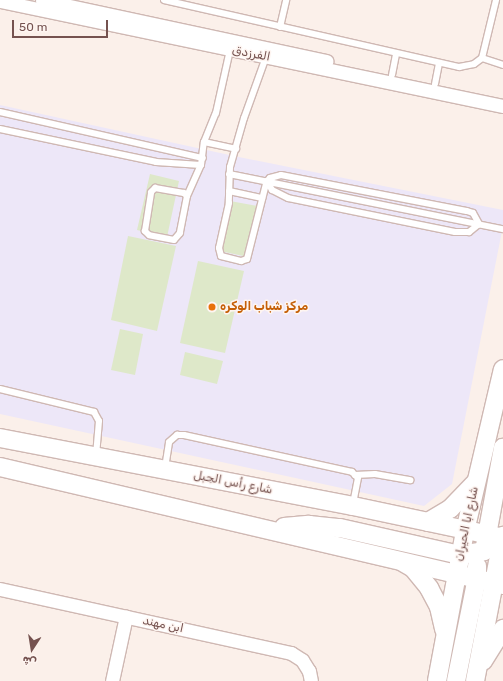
<!DOCTYPE html>
<html>
<head>
<meta charset="utf-8">
<style>
	body { margin:0 }
	#map { position:relative; width:503px; height:681px; overflow:hidden; background:#fbf0ea; font-family:Rubik,Vazirmatn,sans-serif }
	div>[style] { position:absolute }
	.education>* { inset:0; background:#ede7f8 }
	.green>* { inset:0; background:#dee8c9 }
	.roads { filter:drop-shadow(1px 0 #cfb8b3) drop-shadow(-1px 0 #cfb8b3) drop-shadow(0 1px #cfb8b3) drop-shadow(0 -1px #cfb8b3) }
	.lane>* { height:6px; margin:-3px; padding:0 3px; transform-origin:3px; border-radius:3px; background:#fff }
	.street>* { height:13px; margin:-6.5px; padding:0 6.5px; transform-origin:6.5px; border-radius:6.5px; background:#fff }
	.secondary>* { height:18px; margin:-9px; padding:0 9px; transform-origin:9px; border-radius:9px; background:#fff }
	.dots>* { width:11px; height:11px; translate:-50% -50%; box-sizing:border-box; border:2px solid #fef5f1; border-radius:50% }
	span { translate:-50% -50%; white-space:nowrap; text-align:center; line-height:1.15; -webkit-text-stroke:3px #fef5f1; paint-order:stroke }
	.street-label { font-size:12px; color:#75524f }
	.food-label { font-size:12px; color:#c56008; font-weight:700 }
	.left { translate:0 -50%; text-align:left }
	.north { position:absolute; left:12px; top:629px; width:40px; height:40px; -webkit-text-stroke:3px #fef5f1; paint-order:stroke; rotate:192deg; font-size:11px; font-weight:700; line-height:16px; text-align:center; color:#75524f }
	.north::after { content:''; display:block; margin:auto; width:14px; height:18px; background:#75524f; clip-path:polygon(50% 0,100% 100%,50% 72%,0 100%) }
	.scale { position:absolute; left:12px; top:20px; width:96px; height:18px; box-sizing:border-box; border:2px solid #75524f; border-top:0; padding-left:5px; font-size:12px; line-height:14px; white-space:nowrap; color:#75524f; -webkit-text-stroke:3px #fef5f1; paint-order:stroke }
</style>
</head>
<body>
<div id="map">
	<div class="education">
		<div style="clip-path:polygon(0 105px,234px 156px,503px 210px,503px 226px,452px 484px,424px 506px,0 414px)"></div>
	</div>
	<div class="green">
		<div style="clip-path:polygon(150px 174px,179px 181px,167px 237px,137px 230px)"></div>
		<div style="clip-path:polygon(230px 201px,258px 206px,248px 257px,220px 251px)"></div>
		<div style="clip-path:polygon(128px 236px,176px 246px,157px 331px,111px 320px)"></div>
		<div style="clip-path:polygon(198px 261px,244px 271px,225px 353px,180px 343px)"></div>
		<div style="clip-path:polygon(120px 329px,143px 334px,135px 375px,111px 370px)"></div>
		<div style="clip-path:polygon(185px 352px,223px 361px,217px 384px,180px 375px)"></div>
	</div>
	<div class="roads">
		<div class="lane">
			<div style="left:164px;top:0;width:303px;rotate:12.8deg"></div>
			<div style="left:459px;top:67px;width:15px;rotate:-11deg"></div>
			<div style="left:474px;top:64px;width:10px;rotate:-37deg"></div>
			<div style="left:482px;top:58px;width:60px;rotate:-76.4deg"></div>
			<div style="left:280px;top:27px;width:28px;rotate:-77deg"></div>
			<div style="left:266px;top:57px;width:65px;rotate:109.8deg"></div>
			<div style="left:244px;top:118px;width:51px;rotate:105.9deg"></div>
			<div style="left:230px;top:167px;width:36px;rotate:92deg"></div>
			<div style="left:229px;top:203px;width:46px;rotate:102.5deg"></div>
			<div style="left:219px;top:248px;width:8px;rotate:76deg"></div>
			<div style="left:221px;top:256px;width:21px;rotate:14deg"></div>
			<div style="left:241px;top:261px;width:6px;rotate:-18deg"></div>
			<div style="left:247px;top:259px;width:77px;rotate:-75.8deg"></div>
			<div style="left:266px;top:184px;width:3px;rotate:-72deg"></div>
			<div style="left:267px;top:181px;width:4px;rotate:-45deg"></div>
			<div style="left:270px;top:178px;width:11px;rotate:-15deg"></div>
			<div style="left:281px;top:175px;width:189px;rotate:11deg"></div>
			<div style="left:467px;top:211px;width:6px;rotate:18deg"></div>
			<div style="left:473px;top:213px;width:13px;rotate:61deg"></div>
			<div style="left:479px;top:224px;width:13px;rotate:141deg"></div>
			<div style="left:469px;top:232px;width:14px;rotate:180deg"></div>
			<div style="left:455px;top:232px;width:170px;rotate:-168.5deg"></div>
			<div style="left:288px;top:198px;width:18px;rotate:-153deg"></div>
			<div style="left:272px;top:190px;width:10px;rotate:-119deg"></div>
			<div style="left:482px;top:58px;width:22px;rotate:18deg"></div>
			<div style="left:392px;top:75px;width:21px;rotate:-79deg"></div>
			<div style="left:435px;top:84px;width:21px;rotate:-79deg"></div>
			<div style="left:0;top:112px;width:208px;rotate:12.8deg"></div>
			<div style="left:0;top:129px;width:159px;rotate:11.9deg"></div>
			<div style="left:156px;top:162px;width:45px;rotate:3.8deg"></div>
			<div style="left:204px;top:142px;width:33px;rotate:12deg"></div>
			<div style="left:229px;top:174px;width:279px;rotate:11.4deg"></div>
			<div style="left:155px;top:188px;width:29px;rotate:10deg"></div>
			<div style="left:184px;top:193px;width:4px;rotate:45deg"></div>
			<div style="left:187px;top:196px;width:38px;rotate:101deg"></div>
			<div style="left:180px;top:233px;width:9px;rotate:131deg"></div>
			<div style="left:174px;top:240px;width:25px;rotate:-169deg"></div>
			<div style="left:149px;top:235px;width:6px;rotate:-135deg"></div>
			<div style="left:145px;top:231px;width:39px;rotate:-81deg"></div>
			<div style="left:151px;top:192px;width:6px;rotate:-45deg"></div>
			<div style="left:229px;top:191px;width:34px;rotate:12deg"></div>
			<div style="left:187px;top:196px;width:34px;rotate:-66deg"></div>
			<div style="left:201px;top:165px;width:23px;rotate:-83deg"></div>
			<div style="left:204px;top:142px;width:31px;rotate:-68deg"></div>
			<div style="left:216px;top:113px;width:65px;rotate:-77.5deg"></div>
			<div style="left:0;top:389px;width:97px;rotate:13.7deg"></div>
			<div style="left:94px;top:412px;width:10px;rotate:61deg"></div>
			<div style="left:99px;top:421px;width:34px;rotate:95deg"></div>
			<div style="left:165px;top:468px;width:26px;rotate:-81deg"></div>
			<div style="left:169px;top:442px;width:11px;rotate:-41deg"></div>
			<div style="left:177px;top:435px;width:7px"></div>
			<div style="left:184px;top:435px;width:172px;rotate:12.4deg"></div>
			<div style="left:352px;top:472px;width:8px;rotate:45deg"></div>
			<div style="left:358px;top:478px;width:26px;rotate:101deg"></div>
			<div style="left:355px;top:475px;width:20px;rotate:-3deg"></div>
			<div style="left:375px;top:474px;width:36px;rotate:10deg"></div>
		</div>
		<div class="street">
			<div style="left:42px;top:0;width:291px;rotate:12.1deg"></div>
			<div style="left:0;top:1px;width:514px;rotate:11.79deg"></div>
			<div style="left:0;top:589px;width:298px;rotate:12.4deg"></div>
			<div style="left:291px;top:653px;width:13px;rotate:32deg"></div>
			<div style="left:302px;top:660px;width:13px;rotate:58deg"></div>
			<div style="left:309px;top:671px;width:10px;rotate:79deg"></div>
			<div style="left:112px;top:681px;width:66px;rotate:-77.8deg"></div>
		</div>
		<div class="secondary">
			<div style="left:0;top:438px;width:359px;rotate:10.9deg"></div>
			<div style="left:353px;top:506px;width:153px;rotate:12deg"></div>
			<div style="left:0;top:467px;width:517px;rotate:13.2deg"></div>
			<div style="left:428px;top:522px;width:26px;rotate:-31deg"></div>
			<div style="left:450px;top:509px;width:36px;rotate:-46deg"></div>
			<div style="left:284px;top:527px;width:25px;rotate:-5deg"></div>
			<div style="left:309px;top:525px;width:31px;rotate:6deg"></div>
			<div style="left:340px;top:528px;width:123px;rotate:12.7deg"></div>
			<div style="left:460px;top:555px;width:24px;rotate:-9deg"></div>
			<div style="left:484px;top:551px;width:23px;rotate:-34deg"></div>
			<div style="left:485px;top:546px;width:100px;rotate:-79.6deg"></div>
			<div style="left:404px;top:563px;width:10px;rotate:29deg"></div>
			<div style="left:413px;top:568px;width:26px;rotate:51deg"></div>
			<div style="left:429px;top:588px;width:21px;rotate:62deg"></div>
			<div style="left:439px;top:607px;width:23px;rotate:77deg"></div>
			<div style="left:483px;top:661px;width:38px;rotate:-58deg"></div>
			<div style="left:437px;top:681px;width:153px;rotate:-79.4deg"></div>
			<div style="left:465px;top:531px;width:166px;rotate:-76.8deg"></div>
			<div style="left:456px;top:681px;width:105px;rotate:-78.5deg"></div>
			<div style="left:477px;top:578px;width:12px;rotate:-90deg"></div>
			<div style="left:475px;top:681px;width:148px;rotate:-79.1deg"></div>
		</div>
	</div>
	<div class="dots">
		<div style="left:212px;top:307px;background:#e8710a"></div>
	</div>
	<div class="street-label">
		<span style="left:251px;top:54px;rotate:11deg">الفرزدق</span>
		<span style="left:233px;top:483px;rotate:11deg">شارع رأس الجبل</span>
		<span style="left:467px;top:524px;rotate:-78deg">شارع ابا الحيران</span>
		<span style="left:163px;top:625px;rotate:12deg">ابن مهند</span>
	</div>
	<div class="food-label">
		<span class="left" style="left:220px;top:307px">مركز شباب الوكره</span>
	</div>
	<div class="north">ش</div>
	<div class="scale">50 m</div>
</div>
</body>
</html>
